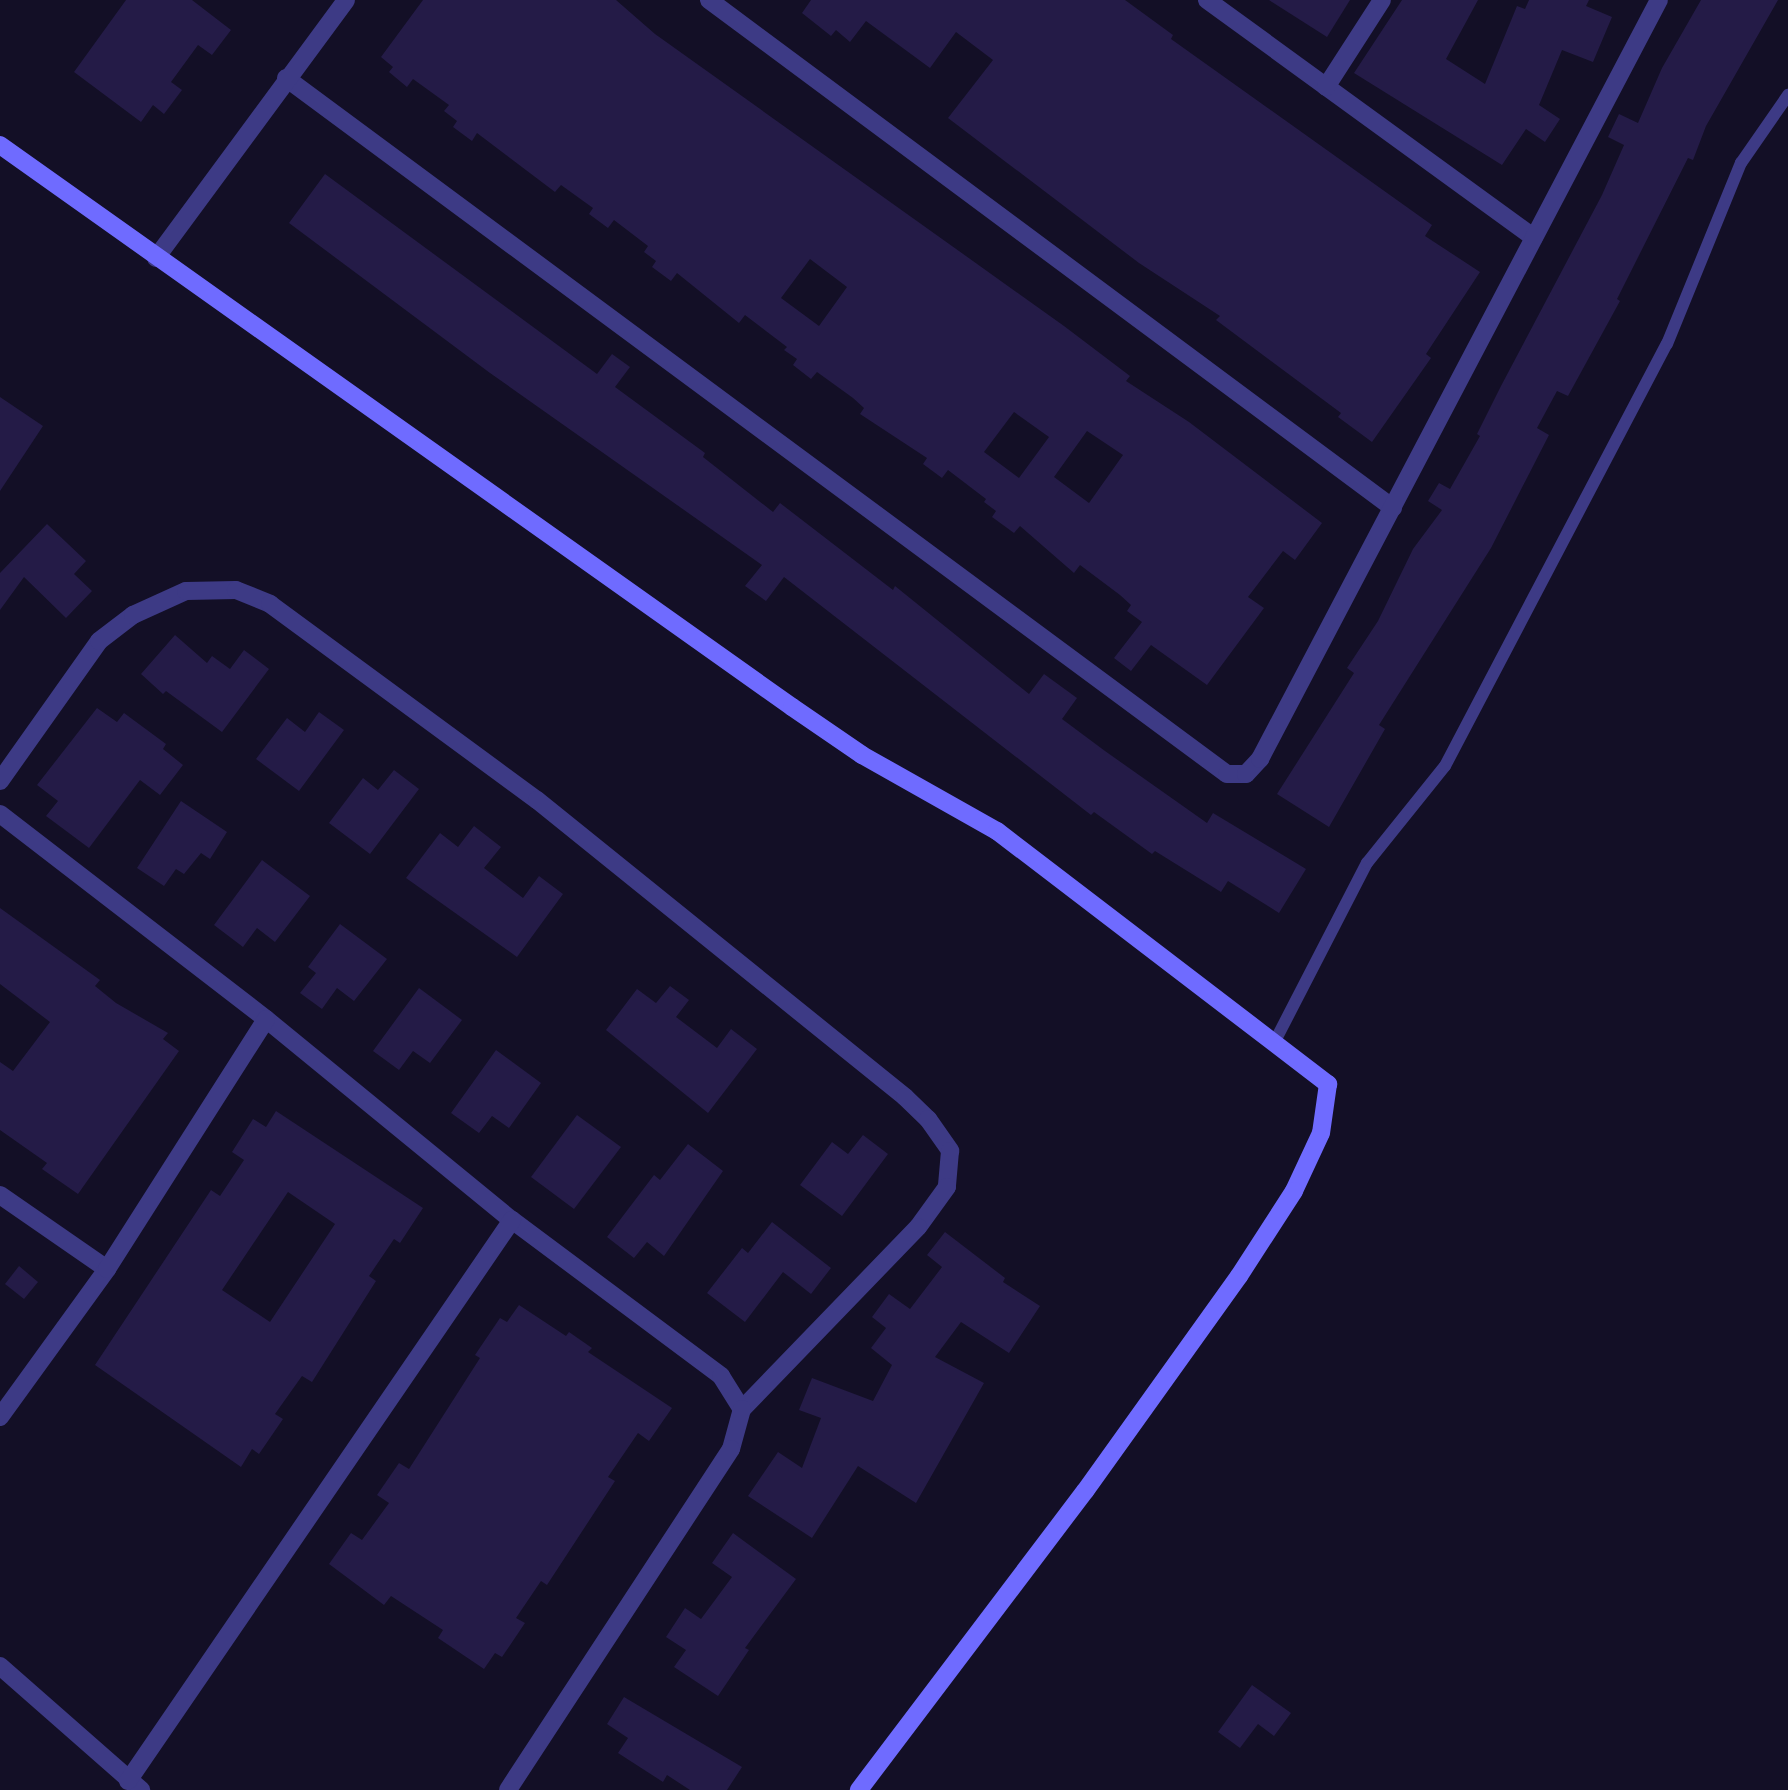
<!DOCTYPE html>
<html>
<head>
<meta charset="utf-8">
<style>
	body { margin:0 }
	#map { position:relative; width:1788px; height:1790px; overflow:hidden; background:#130f26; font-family:Rubik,sans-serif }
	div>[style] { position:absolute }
	.building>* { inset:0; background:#241b47 }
	.lane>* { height:12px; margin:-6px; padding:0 6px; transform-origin:6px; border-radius:6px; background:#3d3a85 }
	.street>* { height:18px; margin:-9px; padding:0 9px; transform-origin:9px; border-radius:9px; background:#3d3a85 }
	.secondary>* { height:18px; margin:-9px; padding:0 9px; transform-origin:9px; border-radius:9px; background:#6f6bff }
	span { translate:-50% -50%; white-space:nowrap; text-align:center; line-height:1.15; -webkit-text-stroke:6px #130f26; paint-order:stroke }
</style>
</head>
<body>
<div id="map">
	<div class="building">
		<div style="clip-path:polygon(126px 0,192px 0,231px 30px,212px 55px,198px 45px,171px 82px,182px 90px,164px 114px,153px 105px,141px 122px,74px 72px)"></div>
		<div style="clip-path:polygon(evenodd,423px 0,616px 0,655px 34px,1064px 326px,1130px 376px,1126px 381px,1189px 422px,1322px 523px,1295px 560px,1283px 551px,1248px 597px,1264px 608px,1207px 685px,1151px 645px,1131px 671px,1114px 658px,1142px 622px,1127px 611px,1131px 605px,1120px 595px,1080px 565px,1074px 573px,1020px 526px,1014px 533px,992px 517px,996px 511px,984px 502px,986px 499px,948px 470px,942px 478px,923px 464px,927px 458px,860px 414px,864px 408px,853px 398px,817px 372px,811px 379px,793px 365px,797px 359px,784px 350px,787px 347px,745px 315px,739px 323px,677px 273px,671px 281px,652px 267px,656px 261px,644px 252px,648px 246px,614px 220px,608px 228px,589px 214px,593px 208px,561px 185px,555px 192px,477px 133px,472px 141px,453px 127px,457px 121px,444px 111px,449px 105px,413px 79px,407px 87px,389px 72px,393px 67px,381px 57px,423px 0,810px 259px,847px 287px,819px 326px,781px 298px,810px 259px,423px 0,1014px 412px,1049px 437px,1019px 478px,984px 452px,1014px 412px,423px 0,1087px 431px,1123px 455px,1089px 503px,1054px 477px,1087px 431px)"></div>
		<div style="clip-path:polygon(811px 0,1125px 0,1173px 35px,1171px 39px,1432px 225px,1425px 236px,1480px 272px,1426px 354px,1431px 358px,1372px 442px,1338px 417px,1341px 413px,1216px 320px,1220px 316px,1139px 263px,948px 118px,993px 60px,956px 32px,930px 68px,866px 21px,850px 42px,836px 30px,831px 36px,802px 13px)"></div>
		<div style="clip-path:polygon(1269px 0,1350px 0,1327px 37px)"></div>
		<div style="clip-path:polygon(1402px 0,1478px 0,1446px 59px,1485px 84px,1517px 6px,1525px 9px,1529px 0,1589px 0,1586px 6px,1612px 17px,1593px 62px,1562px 50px,1539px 105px,1560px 119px,1545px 142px,1526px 129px,1502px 165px,1354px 73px)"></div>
		<div style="clip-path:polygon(1701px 0,1778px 0,1706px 126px,1693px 160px,1688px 158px,1617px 299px,1620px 301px,1568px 396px,1557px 391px,1537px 428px,1549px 435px,1491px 548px,1379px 725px,1385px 729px,1329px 827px,1277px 794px,1354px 673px,1347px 668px,1378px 621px,1413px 549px,1442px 510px,1428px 501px,1439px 483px,1450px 489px,1480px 436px,1477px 434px,1501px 386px,1602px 195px,1624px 145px,1608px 137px,1619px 114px,1638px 123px,1662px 68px)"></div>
		<div style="clip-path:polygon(325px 174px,597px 374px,612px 354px,630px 367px,615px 387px,705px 453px,703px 457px,773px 512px,780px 503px,893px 590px,895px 586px,1029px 694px,1044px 674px,1077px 698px,1062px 719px,1105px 751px,1207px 823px,1213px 813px,1306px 869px,1279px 913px,1228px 881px,1221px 892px,1155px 851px,1152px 854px,1094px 812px,1091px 815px,784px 577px,766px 601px,745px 586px,762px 565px,490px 373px,289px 223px)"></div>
		<div style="clip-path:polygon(0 397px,43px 426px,0 491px)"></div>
		<div style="clip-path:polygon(47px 524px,86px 561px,74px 574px,92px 591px,66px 618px,24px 577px,0 610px,0 573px)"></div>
		<div style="clip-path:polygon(175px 635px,207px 663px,212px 656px,230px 669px,244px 650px,269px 669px,222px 732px,166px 691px,163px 694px,141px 674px)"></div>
		<div style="clip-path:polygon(97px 708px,117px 722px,124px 713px,166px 744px,163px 749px,183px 765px,160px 795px,140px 780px,89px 848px,46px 816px,58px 801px,37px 785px)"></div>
		<div style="clip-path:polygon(319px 712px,344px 730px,299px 791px,256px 759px,287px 718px,305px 732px)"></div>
		<div style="clip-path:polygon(394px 770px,419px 789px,370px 854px,329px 823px,363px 778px,378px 790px)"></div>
		<div style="clip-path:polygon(181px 801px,227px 832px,210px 859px,201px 853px,184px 874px,176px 869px,164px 886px,137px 868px)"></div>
		<div style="clip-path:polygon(474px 826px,501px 847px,484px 868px,523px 898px,539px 876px,563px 894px,517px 957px,406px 878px,440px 833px,458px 847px)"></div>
		<div style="clip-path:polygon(262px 860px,310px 896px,275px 942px,257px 928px,243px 947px,214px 925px)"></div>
		<div style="clip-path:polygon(0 908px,100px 980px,95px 986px,116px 1003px,168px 1033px,163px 1039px,179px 1051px,78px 1194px,42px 1169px,47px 1163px,0 1130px,0 1062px,13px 1071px,50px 1022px,0 984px)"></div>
		<div style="clip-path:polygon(340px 924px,387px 959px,354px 1001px,337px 988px,322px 1009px,300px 993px,316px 973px,308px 967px)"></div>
		<div style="clip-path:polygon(670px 986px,689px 1000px,676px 1017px,717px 1048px,731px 1029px,757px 1049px,708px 1113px,606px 1030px,637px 989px,656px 1003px)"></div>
		<div style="clip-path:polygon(419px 988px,462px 1020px,430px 1063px,413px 1051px,399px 1070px,373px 1051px)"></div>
		<div style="clip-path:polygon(496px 1050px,541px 1083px,509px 1128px,492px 1116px,479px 1133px,451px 1113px)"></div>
		<div style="clip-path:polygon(evenodd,276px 1111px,423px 1208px,400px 1243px,394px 1239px,369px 1276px,376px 1281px,312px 1382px,302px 1376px,275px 1414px,283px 1419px,259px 1454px,252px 1449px,241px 1467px,95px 1365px,211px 1190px,220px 1196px,244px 1160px,232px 1152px,253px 1119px,266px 1127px,276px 1111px,288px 1192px,335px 1224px,270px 1322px,222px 1290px,288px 1192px)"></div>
		<div style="clip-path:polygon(577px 1115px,621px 1147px,574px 1209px,531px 1177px)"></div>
		<div style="clip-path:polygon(863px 1135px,888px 1154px,842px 1216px,800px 1185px,832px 1142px,848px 1154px)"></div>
		<div style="clip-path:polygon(688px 1144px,723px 1171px,664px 1256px,647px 1242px,634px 1258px,607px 1237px,654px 1175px,660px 1180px)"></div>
		<div style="clip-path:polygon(772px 1222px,831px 1268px,811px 1294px,783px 1272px,745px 1322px,707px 1293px,742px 1248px,748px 1253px)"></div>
		<div style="clip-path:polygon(945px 1232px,1005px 1278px,1003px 1282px,1040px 1306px,1009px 1353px,961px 1322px,935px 1357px,984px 1383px,916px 1503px,858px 1466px,812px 1538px,748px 1496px,778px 1452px,802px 1468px,821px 1418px,799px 1410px,812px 1378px,873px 1401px,892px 1365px,871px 1348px,886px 1328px,872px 1317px,889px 1294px,910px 1309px,942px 1267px,927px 1255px)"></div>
		<div style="clip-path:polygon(19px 1266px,38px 1282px,24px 1299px,5px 1284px)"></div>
		<div style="clip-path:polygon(519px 1305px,566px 1336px,569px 1332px,592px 1348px,588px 1352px,672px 1408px,649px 1441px,638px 1433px,608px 1477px,615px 1481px,547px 1585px,541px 1581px,516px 1618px,525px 1623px,502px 1657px,495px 1653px,484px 1669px,438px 1638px,443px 1630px,391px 1596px,384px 1605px,329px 1564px,351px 1533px,362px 1540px,389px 1503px,377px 1495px,399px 1463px,409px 1469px,480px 1358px,475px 1355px,500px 1318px,507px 1322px)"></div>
		<div style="clip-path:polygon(733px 1533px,796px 1579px,745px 1648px,749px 1650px,718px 1696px,674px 1667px,686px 1650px,666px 1637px,685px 1608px,701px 1619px,732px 1577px,712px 1563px)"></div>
		<div style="clip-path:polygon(1252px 1685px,1291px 1713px,1274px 1736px,1258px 1724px,1240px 1748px,1218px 1732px)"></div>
		<div style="clip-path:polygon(624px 1697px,742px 1767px,727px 1790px,690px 1790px,667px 1775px,663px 1782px,618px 1753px,628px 1738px,607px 1724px)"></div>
	</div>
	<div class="lane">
		<div style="left:1274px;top:1043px;width:203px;rotate:-62.7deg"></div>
		<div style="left:1367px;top:863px;width:124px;rotate:-51.2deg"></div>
		<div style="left:1445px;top:766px;width:477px;rotate:-62.3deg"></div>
		<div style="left:1667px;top:344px;width:196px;rotate:-67.8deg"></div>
		<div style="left:1741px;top:163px;width:83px;rotate:-55.3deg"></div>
	</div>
	<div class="street">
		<div style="left:709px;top:0;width:852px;rotate:36.6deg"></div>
		<div style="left:1207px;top:0;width:404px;rotate:36deg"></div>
		<div style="left:286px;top:78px;width:1170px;rotate:36.49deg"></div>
		<div style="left:1227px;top:774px;width:19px"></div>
		<div style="left:1246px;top:774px;width:21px;rotate:-47deg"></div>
		<div style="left:1260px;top:759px;width:857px;rotate:-62.27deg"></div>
		<div style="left:1326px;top:87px;width:103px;rotate:-57.2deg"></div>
		<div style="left:156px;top:258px;width:320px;rotate:-53.6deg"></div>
		<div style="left:0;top:781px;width:171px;rotate:-54.7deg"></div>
		<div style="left:99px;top:641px;width:43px;rotate:-37.4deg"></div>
		<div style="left:133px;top:615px;width:58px;rotate:-24.4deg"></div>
		<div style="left:186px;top:591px;width:50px;rotate:-1.1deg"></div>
		<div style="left:236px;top:590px;width:37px;rotate:22deg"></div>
		<div style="left:270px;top:604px;width:331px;rotate:36.3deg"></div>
		<div style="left:537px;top:800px;width:473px;rotate:38.9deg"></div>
		<div style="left:905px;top:1097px;width:32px;rotate:44deg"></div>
		<div style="left:928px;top:1119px;width:39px;rotate:55deg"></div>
		<div style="left:950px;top:1151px;width:36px;rotate:95deg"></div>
		<div style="left:947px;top:1187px;width:49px;rotate:125.9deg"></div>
		<div style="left:918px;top:1227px;width:253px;rotate:134deg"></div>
		<div style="left:0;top:814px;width:336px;rotate:37.6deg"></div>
		<div style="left:266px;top:1019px;width:318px;rotate:39.3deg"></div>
		<div style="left:512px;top:1220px;width:261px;rotate:36.7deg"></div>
		<div style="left:721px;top:1376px;width:39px;rotate:58deg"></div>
		<div style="left:742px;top:1409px;width:41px;rotate:105.4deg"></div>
		<div style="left:731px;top:1449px;width:407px;rotate:123.2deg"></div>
		<div style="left:0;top:1195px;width:130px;rotate:34.7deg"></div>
		<div style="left:0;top:1417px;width:183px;rotate:-54.1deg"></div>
		<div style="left:107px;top:1269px;width:296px;rotate:-57.5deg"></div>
		<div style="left:0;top:1666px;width:188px;rotate:41.3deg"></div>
		<div style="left:128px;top:1781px;width:680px;rotate:-55.61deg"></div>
	</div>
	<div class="secondary">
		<div style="left:0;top:145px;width:971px;rotate:35.36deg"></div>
		<div style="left:792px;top:707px;width:85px;rotate:34.4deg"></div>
		<div style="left:862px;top:755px;width:155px;rotate:29.4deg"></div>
		<div style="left:997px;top:831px;width:417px;rotate:37.4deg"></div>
		<div style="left:1328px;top:1084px;width:49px;rotate:98.1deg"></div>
		<div style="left:1321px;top:1133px;width:64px;rotate:115deg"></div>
		<div style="left:1294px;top:1191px;width:101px;rotate:122.9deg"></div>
		<div style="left:1239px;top:1276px;width:264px;rotate:125.6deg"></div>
		<div style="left:1085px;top:1491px;width:375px;rotate:127.1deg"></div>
	</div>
</div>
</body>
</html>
